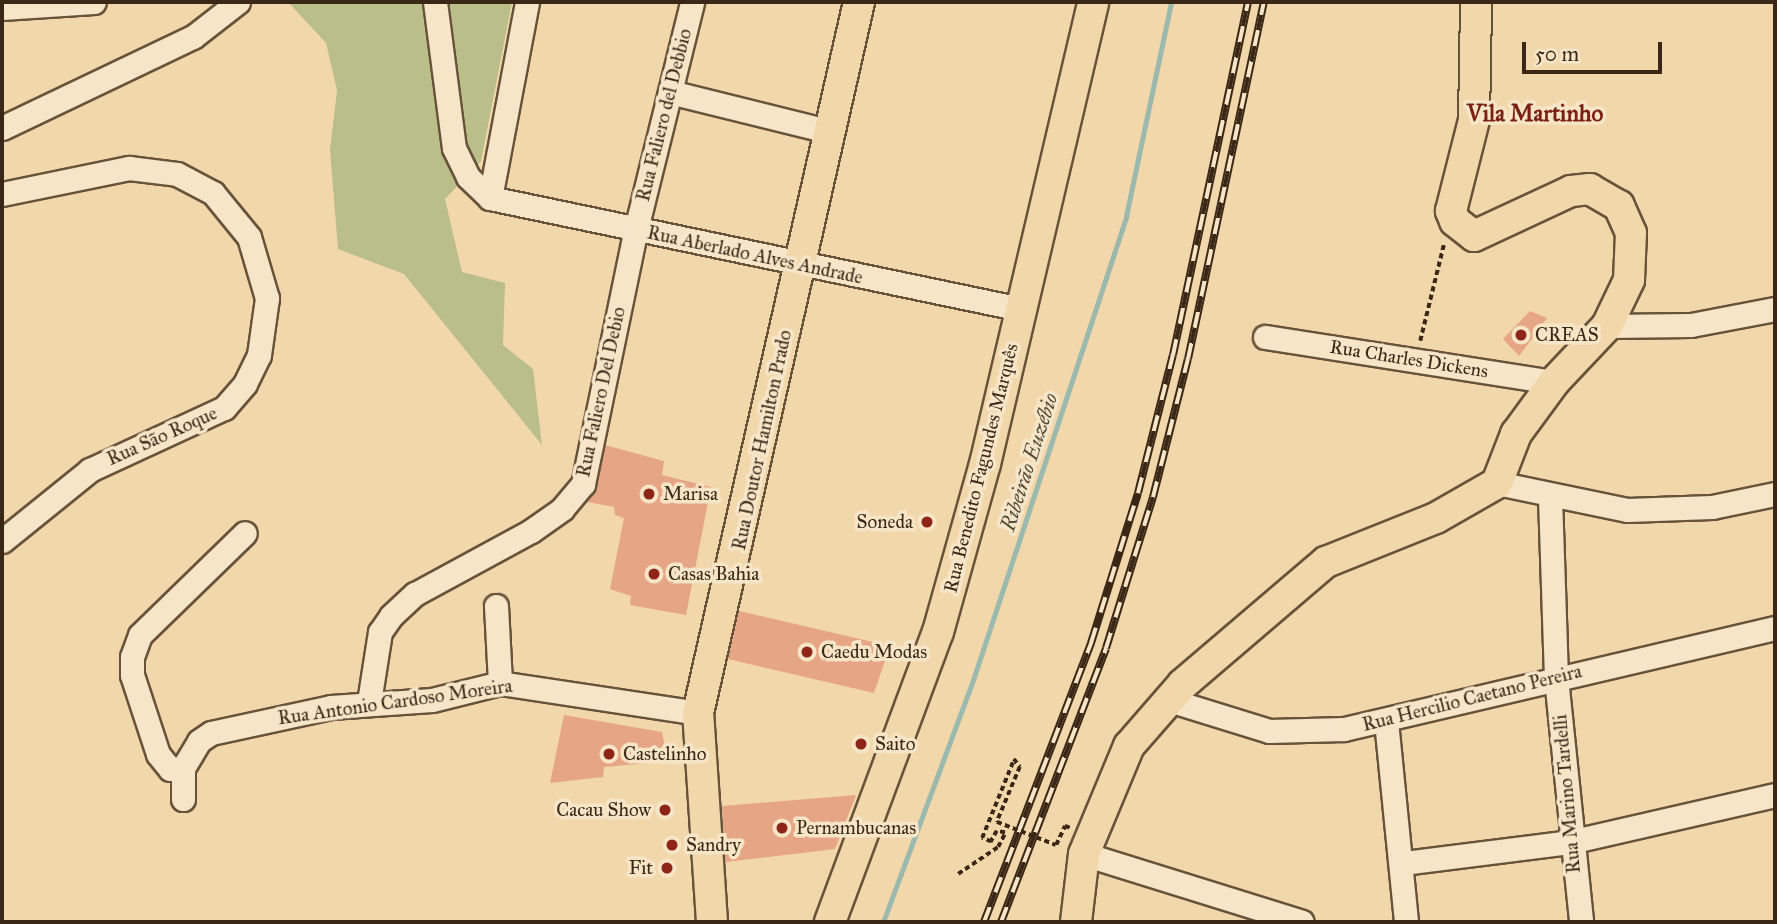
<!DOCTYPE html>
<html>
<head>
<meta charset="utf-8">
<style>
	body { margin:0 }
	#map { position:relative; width:1777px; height:924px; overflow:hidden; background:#f2d7ab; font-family:"IM FELL Great Primer",serif }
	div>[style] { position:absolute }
	.green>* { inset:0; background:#babe89 }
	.stream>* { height:5px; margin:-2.5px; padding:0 2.5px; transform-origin:2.5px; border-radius:2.5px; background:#9bb9ac }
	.building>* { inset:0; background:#e6a685 }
	.path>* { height:3.5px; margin-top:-1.75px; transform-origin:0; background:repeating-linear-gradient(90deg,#3a2715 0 5px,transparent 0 8.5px) }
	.roads { filter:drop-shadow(2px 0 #68533a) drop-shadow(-2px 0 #68533a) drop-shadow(0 2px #68533a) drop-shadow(0 -2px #68533a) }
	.minor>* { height:23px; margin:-11.5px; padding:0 11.5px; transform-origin:11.5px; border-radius:11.5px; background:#f7e5c8 }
	.major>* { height:30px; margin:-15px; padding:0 15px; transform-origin:15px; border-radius:15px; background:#f2d7ab }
	.rail>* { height:8px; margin-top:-4px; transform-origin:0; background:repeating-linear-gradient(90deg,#f7e5c8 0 16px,#3a2715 0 32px); box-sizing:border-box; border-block:2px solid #3a2715 }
	.path-bridge>* { height:3.5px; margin-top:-1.75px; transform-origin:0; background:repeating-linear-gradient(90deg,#3a2715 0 5px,transparent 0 8.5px) }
	.dots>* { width:19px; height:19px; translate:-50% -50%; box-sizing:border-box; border:4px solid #f7e5c8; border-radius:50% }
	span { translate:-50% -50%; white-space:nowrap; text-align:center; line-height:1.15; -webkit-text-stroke:7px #f7e5c8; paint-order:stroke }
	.street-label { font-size:19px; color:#3a2715 }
	.poi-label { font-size:19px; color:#3a2715 }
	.left { translate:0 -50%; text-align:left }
	.right { translate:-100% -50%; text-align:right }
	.water-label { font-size:21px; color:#524c3b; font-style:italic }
	.quarter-label { font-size:23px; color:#7a1f14; font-weight:700 }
	.frame { position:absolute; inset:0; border:4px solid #3a2715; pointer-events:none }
	.scale { position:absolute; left:1522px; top:42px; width:140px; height:32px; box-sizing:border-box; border:4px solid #3a2715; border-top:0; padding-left:9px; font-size:21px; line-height:24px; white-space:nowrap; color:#3a2715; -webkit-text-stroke:5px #f7e5c8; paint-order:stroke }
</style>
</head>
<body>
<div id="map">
	<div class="green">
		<div style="clip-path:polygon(288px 2px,512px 2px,481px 161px,445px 199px,462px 272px,505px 283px,503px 345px,533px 369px,542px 445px,404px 274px,338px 249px,330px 150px,337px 90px,326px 43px)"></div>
	</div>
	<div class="stream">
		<div style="left:883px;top:922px;width:252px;rotate:-69.6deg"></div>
		<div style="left:971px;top:686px;width:495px;rotate:-71.7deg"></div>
		<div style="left:1126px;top:216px;width:219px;rotate:-78.1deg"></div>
	</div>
	<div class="building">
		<div style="clip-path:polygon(1530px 311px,1547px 318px,1519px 356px,1503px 339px)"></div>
		<div style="clip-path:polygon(605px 445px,664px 461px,662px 475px,711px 487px,686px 615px,630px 605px,631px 596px,610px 589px,624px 518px,615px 515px,614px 507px,588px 502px)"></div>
		<div style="clip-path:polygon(739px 611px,890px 646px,874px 693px,728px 659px)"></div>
		<div style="clip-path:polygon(564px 715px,662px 732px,665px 747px,660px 762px,604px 767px,603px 777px,550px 783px)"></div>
		<div style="clip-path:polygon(856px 795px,835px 849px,725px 862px,722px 806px)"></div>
	</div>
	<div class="path">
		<div style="left:1420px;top:341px;width:101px;rotate:-76.2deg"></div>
		<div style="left:1056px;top:845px;width:21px;rotate:-65deg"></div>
		<div style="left:1065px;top:826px;width:6px;rotate:18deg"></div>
		<div style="left:958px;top:874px;width:48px;rotate:-34deg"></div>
		<div style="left:998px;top:847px;width:16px;rotate:-63deg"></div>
		<div style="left:1005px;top:833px;width:8px;rotate:-166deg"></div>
		<div style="left:997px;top:831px;width:13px;rotate:119deg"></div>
		<div style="left:991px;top:842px;width:10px;rotate:-156deg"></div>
		<div style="left:982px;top:838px;width:85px;rotate:-67.9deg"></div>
		<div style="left:1014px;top:759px;width:10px;rotate:53deg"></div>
		<div style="left:1020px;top:767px;width:60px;rotate:112.7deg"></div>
	</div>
	<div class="roads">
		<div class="minor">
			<div style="left:435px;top:2px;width:147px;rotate:82.6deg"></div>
			<div style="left:454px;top:148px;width:32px;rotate:64deg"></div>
			<div style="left:468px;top:177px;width:30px;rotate:44deg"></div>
			<div style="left:2px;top:8px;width:92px;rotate:-3.7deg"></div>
			<div style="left:670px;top:92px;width:167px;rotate:13.9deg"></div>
			<div style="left:2px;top:128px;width:212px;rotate:-25.5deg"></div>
			<div style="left:193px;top:37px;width:57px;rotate:-37.9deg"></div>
			<div style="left:2px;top:194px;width:130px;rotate:-11.6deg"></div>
			<div style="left:129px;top:168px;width:48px;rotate:7.1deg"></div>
			<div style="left:177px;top:174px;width:41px;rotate:27.8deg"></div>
			<div style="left:213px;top:193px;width:57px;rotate:50.7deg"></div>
			<div style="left:249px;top:237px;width:64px;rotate:73.6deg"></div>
			<div style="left:267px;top:298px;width:58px;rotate:98deg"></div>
			<div style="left:259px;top:355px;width:32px;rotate:116deg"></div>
			<div style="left:245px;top:384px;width:32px;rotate:131deg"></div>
			<div style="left:224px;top:408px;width:148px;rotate:155.2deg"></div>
			<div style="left:90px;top:470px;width:113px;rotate:141.1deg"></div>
			<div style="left:490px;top:198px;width:542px;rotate:11.81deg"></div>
			<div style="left:490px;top:198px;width:199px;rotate:-79.3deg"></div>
			<div style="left:1607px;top:326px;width:84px;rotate:-0.7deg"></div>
			<div style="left:1691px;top:325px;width:86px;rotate:-10.8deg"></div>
			<div style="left:1265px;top:337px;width:292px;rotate:8.9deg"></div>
			<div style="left:1497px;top:483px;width:133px;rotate:11.7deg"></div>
			<div style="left:1627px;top:510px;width:85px;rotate:-2deg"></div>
			<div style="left:1712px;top:507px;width:64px;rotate:-11.7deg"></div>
			<div style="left:1550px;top:497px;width:181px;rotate:88.1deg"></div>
			<div style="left:1556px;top:678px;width:245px;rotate:84.1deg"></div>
			<div style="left:496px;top:606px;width:77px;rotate:87deg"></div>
			<div style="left:1169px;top:700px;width:105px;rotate:17.2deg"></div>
			<div style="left:1269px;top:731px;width:75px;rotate:-1.5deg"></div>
			<div style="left:1344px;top:729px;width:443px;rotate:-13.2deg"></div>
			<div style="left:369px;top:702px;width:71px;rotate:-81.1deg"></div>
			<div style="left:380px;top:632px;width:19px;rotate:-55deg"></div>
			<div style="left:391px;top:616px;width:33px;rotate:-43deg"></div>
			<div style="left:415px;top:594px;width:132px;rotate:-28.5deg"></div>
			<div style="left:531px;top:531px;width:38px;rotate:-35deg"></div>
			<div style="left:562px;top:509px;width:33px;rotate:-50deg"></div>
			<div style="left:583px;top:484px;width:260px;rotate:-78.3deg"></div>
			<div style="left:636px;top:229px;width:234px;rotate:-76.1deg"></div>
			<div style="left:1386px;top:721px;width:202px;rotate:84.3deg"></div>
			<div style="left:183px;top:768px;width:13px;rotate:176deg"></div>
			<div style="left:170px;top:769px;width:19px;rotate:-129deg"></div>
			<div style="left:158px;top:754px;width:83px;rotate:-108.2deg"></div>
			<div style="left:132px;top:675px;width:18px;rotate:-90deg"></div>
			<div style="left:132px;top:657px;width:23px;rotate:-70deg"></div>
			<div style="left:140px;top:635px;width:146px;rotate:-44.2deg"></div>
			<div style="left:183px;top:799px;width:31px;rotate:-90deg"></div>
			<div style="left:183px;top:768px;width:31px;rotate:-59deg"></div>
			<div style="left:199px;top:741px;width:14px;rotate:-34deg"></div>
			<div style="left:211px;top:733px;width:123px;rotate:-12.2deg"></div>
			<div style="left:331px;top:707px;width:101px;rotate:-4deg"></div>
			<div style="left:432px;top:700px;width:70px;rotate:-14deg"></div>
			<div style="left:500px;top:683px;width:200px;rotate:8.6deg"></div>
			<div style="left:1084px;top:854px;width:228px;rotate:17.3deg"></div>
			<div style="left:1404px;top:863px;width:167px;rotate:-7.2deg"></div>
			<div style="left:1570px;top:842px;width:210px;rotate:-12.9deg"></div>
		</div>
		<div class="major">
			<div style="left:712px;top:922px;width:209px;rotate:-93.8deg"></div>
			<div style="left:698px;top:713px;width:729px;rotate:-77.24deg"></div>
			<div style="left:830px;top:922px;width:309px;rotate:-69.6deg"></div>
			<div style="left:938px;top:632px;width:174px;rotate:-74.4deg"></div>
			<div style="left:985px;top:464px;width:474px;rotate:-76.8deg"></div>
			<div style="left:1076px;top:922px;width:68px;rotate:-83.3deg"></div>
			<div style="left:1084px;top:854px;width:117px;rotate:-67.4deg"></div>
			<div style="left:1129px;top:746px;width:82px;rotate:-48.9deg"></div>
			<div style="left:1183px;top:684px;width:188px;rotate:-40.5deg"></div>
			<div style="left:1326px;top:562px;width:118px;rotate:-21.8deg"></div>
			<div style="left:1436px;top:518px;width:70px;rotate:-29.8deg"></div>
			<div style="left:1497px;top:483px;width:53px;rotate:-68.8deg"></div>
			<div style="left:1516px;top:434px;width:64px;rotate:-53.8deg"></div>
			<div style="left:1554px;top:382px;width:77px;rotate:-46.6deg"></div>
			<div style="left:1607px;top:326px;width:51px;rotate:-64.4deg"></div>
			<div style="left:1629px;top:280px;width:47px;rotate:-87.6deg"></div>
			<div style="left:1631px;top:233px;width:30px;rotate:-114deg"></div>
			<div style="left:1619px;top:206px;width:34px;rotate:-150deg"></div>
			<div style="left:1590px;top:189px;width:19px;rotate:174deg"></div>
			<div style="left:1571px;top:191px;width:107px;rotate:155.1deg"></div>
			<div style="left:1474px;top:236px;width:24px;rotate:-142deg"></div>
			<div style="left:1455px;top:221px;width:11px;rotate:-112deg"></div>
			<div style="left:1451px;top:211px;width:94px;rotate:-75.8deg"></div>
			<div style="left:1474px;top:120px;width:118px;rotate:-89deg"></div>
		</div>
	</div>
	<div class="rail">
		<div style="left:984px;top:922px;width:299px;rotate:-69deg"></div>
		<div style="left:1091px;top:643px;width:157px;rotate:-72.6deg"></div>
		<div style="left:1138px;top:493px;width:142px;rotate:-75.8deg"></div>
		<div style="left:1173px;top:355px;width:361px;rotate:-78deg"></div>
		<div style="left:1001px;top:922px;width:293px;rotate:-69deg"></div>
		<div style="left:1106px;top:648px;width:158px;rotate:-72.7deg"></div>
		<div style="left:1153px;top:497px;width:142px;rotate:-75.8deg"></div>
		<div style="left:1188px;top:359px;width:365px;rotate:-78deg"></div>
	</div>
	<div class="path-bridge">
		<div style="left:997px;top:822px;width:63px;rotate:21.3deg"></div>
	</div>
	<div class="dots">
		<div style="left:1521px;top:335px;background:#8f2418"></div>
		<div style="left:649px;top:494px;background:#8f2418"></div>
		<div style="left:927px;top:522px;background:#8f2418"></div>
		<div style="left:654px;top:574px;background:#8f2418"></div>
		<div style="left:807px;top:652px;background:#8f2418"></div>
		<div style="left:861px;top:744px;background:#8f2418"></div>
		<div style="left:609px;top:754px;background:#8f2418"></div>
		<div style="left:665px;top:810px;background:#8f2418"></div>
		<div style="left:782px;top:828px;background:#8f2418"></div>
		<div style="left:672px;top:845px;background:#8f2418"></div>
		<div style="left:667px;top:868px;background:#8f2418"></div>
	</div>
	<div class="street-label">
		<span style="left:664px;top:115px;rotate:-76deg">Rua Faliero del Debbio</span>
		<span style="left:755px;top:255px;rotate:12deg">Rua Aberlado Alves Andrade</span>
		<span style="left:1409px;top:359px;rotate:9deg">Rua Charles Dickens</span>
		<span style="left:601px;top:392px;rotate:-78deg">Rua Faliero Del Debio</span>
		<span style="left:162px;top:436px;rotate:-24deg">Rua São Roque</span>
		<span style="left:762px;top:440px;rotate:-78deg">Rua Doutor Hamilton Prado</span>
		<span style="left:981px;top:468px;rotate:-76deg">Rua Benedito Fagundes Marquês</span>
		<span style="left:1472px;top:698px;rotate:-14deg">Rua Hercilio Caetano Pereira</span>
		<span style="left:395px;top:702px;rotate:-8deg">Rua Antonio Cardoso Moreira</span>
		<span style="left:1567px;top:794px;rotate:-95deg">Rua Marino Tardelli</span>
	</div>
	<div class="poi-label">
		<span class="left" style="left:1535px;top:335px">CREAS</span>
		<span class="left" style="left:663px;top:494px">Marisa</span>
		<span class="right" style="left:913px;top:522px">Soneda</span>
		<span class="left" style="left:668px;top:574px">Casas Bahia</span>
		<span class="left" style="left:821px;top:652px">Caedu Modas</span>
		<span class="left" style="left:875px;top:744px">Saito</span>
		<span class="left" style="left:623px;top:754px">Castelinho</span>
		<span class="right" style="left:651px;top:810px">Cacau Show</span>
		<span class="left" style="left:796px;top:828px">Pernambucanas</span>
		<span class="left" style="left:686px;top:845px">Sandry</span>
		<span class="right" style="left:653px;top:868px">Fit</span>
	</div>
	<div class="water-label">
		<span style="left:1029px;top:462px;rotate:-72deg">Ribeirão Euzébio</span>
	</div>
	<div class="quarter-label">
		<span style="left:1535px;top:113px">Vila Martinho</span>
	</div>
	<div class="frame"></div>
	<div class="scale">50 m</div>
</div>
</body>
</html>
